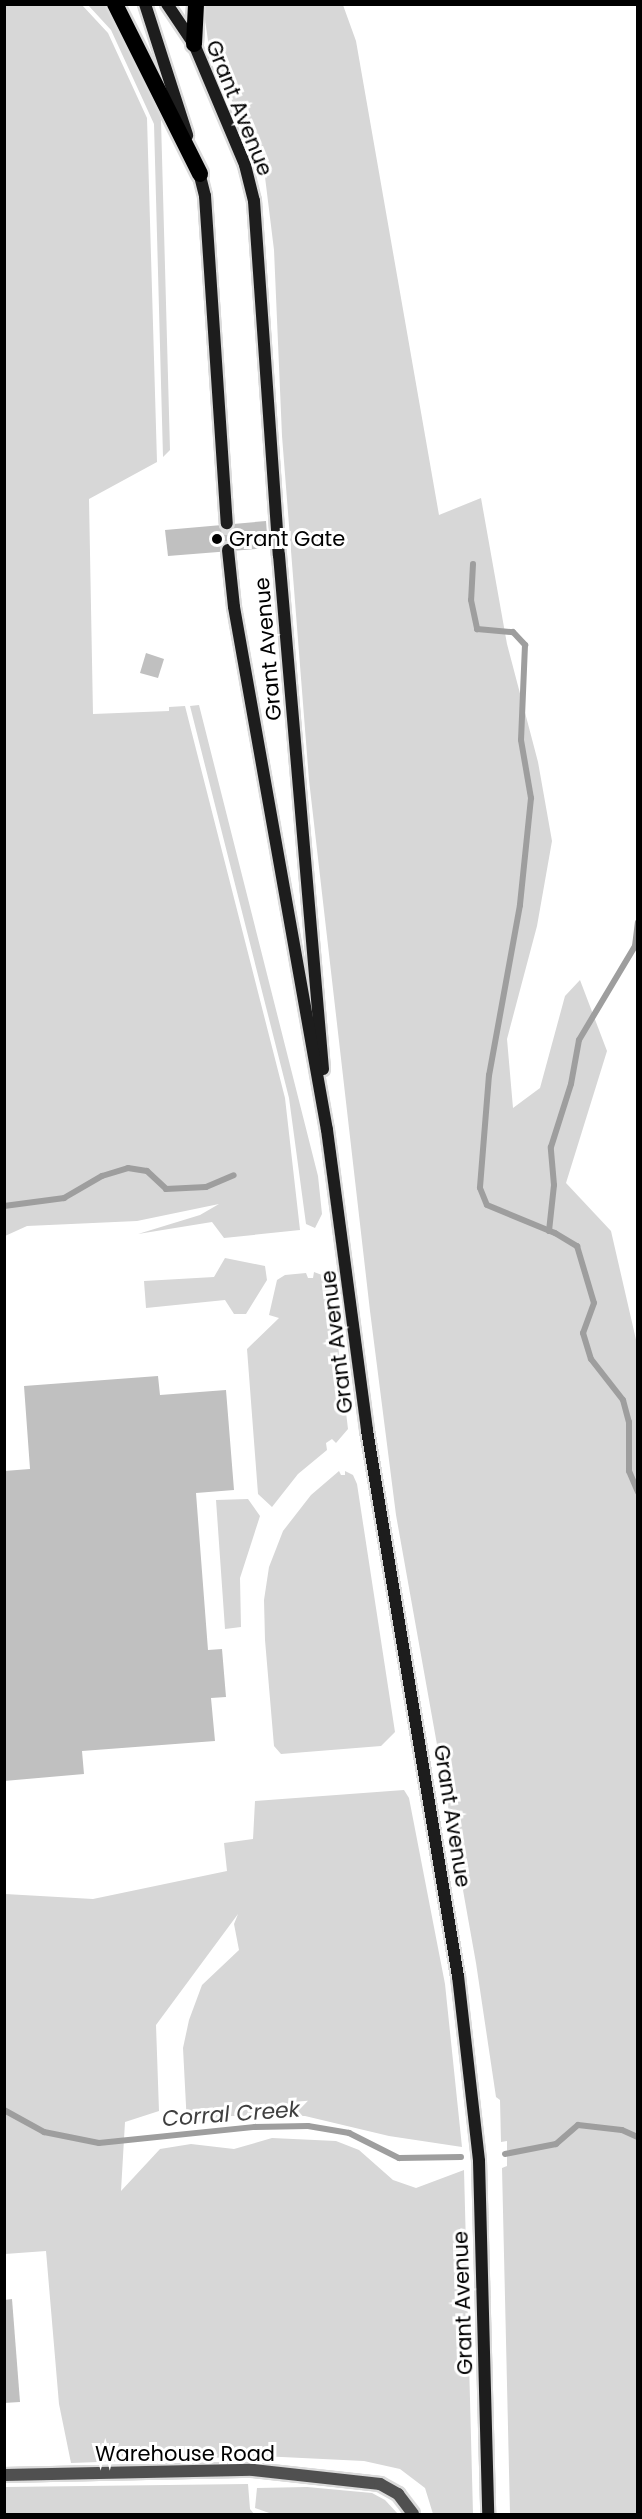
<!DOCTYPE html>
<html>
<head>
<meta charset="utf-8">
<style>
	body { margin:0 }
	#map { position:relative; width:642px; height:2519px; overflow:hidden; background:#fff; font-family:Poppins,sans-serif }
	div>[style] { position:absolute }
	.green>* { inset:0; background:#d7d7d7 }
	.stream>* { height:6px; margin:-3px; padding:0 3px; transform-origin:3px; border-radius:3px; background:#9e9e9e }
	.building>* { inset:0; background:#c0c0c0 }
	.tertiary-tunnel>* { height:12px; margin-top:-6px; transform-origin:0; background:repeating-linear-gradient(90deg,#d9d9d9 0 12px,transparent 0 18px) }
	.roads { filter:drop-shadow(2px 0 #dbdbdb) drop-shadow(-2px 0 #dbdbdb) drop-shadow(0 2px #dbdbdb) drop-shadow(0 -2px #dbdbdb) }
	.minor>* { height:12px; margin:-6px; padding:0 6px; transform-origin:6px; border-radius:6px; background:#505050 }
	.secondary>* { height:12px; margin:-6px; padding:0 6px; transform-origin:6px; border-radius:6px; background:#1d1d1d }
	.trunk>* { height:16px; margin:-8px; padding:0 8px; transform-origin:8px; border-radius:8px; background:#000 }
	.dots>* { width:16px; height:16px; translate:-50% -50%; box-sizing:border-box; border:3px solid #fff; border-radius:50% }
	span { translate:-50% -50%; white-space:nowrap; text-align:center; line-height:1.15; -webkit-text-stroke:6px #fff; paint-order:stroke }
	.street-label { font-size:21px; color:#000 }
	.poi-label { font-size:21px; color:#000 }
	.left { translate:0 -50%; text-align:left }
	.water-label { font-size:22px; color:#3f3f3f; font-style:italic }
	.frame { position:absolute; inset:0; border:6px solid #000; pointer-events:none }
</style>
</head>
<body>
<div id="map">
	<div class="green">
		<div style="clip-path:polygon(4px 5px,82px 5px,108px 33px,147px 118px,157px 462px,89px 499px,93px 714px,169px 711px,169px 707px,185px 706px,285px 1098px,300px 1230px,224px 1238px,212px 1222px,138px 1234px,200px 1215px,219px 1204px,137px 1221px,27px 1226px,5px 1236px)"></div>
		<div style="clip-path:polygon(88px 5px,106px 5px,111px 11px,154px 97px,161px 120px,170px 450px,163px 457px,154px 124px,111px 30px)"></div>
		<div style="clip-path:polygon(203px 5px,343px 5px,356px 41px,439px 515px,481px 498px,507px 644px,538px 762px,552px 841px,537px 926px,507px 1039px,513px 1108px,540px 1088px,565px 996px,580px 980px,607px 1051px,566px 1183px,611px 1231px,637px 1344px,637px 2514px,510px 2514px,502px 2168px,507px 2166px,507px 2141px,501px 2142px,500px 2100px,496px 2097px,476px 1963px,396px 1515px,370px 1311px,309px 780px,282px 436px,274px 250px,265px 177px,209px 48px)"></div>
		<div style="clip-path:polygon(199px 705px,318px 1176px,322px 1214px,315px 1228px,306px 1224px,289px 1098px,190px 706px)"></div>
		<div style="clip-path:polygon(225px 1258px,265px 1266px,267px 1280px,246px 1314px,234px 1314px,225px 1300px,146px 1308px,144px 1281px,214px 1277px)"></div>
		<div style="clip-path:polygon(314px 1272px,330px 1278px,348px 1429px,336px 1443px,332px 1439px,326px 1443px,327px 1450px,298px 1474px,272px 1507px,258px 1494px,247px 1349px,279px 1318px,269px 1315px,277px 1280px,285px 1275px,306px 1273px,308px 1278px,313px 1278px)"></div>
		<div style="clip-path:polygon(339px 1471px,341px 1475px,345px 1475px,345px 1471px,353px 1475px,357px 1484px,395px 1732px,381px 1746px,281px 1754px,274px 1746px,265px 1640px,264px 1600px,269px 1567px,283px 1531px,311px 1495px)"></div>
		<div style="clip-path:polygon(248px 1499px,260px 1516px,240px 1578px,241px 1627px,225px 1629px,216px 1500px)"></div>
		<div style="clip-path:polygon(404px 1790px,409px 1798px,445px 1984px,462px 2147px,389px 2136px,305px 2116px,229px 2116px,187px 2125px,183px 2048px,189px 2020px,202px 1985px,239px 1950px,234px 1924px,238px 1914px,156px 2025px,159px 2111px,125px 2122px,121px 2191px,160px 2149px,191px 2144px,234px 2149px,272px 2138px,336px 2141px,359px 2150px,393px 2180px,416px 2188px,464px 2170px,473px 2514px,433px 2514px,425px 2488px,400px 2469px,364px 2461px,261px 2456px,71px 2463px,59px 2404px,46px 2251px,5px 2254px,5px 1894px,93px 1899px,227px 1871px,224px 1843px,253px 1839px,255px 1801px)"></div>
		<div style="clip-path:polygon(248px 2484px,250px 2509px,254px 2514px,5px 2514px,5px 2487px)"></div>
		<div style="clip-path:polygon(307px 2487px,372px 2493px,385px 2500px,398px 2514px,272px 2514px,255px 2508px,257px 2488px)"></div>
	</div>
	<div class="stream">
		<div style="left:473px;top:564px;width:36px;rotate:93deg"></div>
		<div style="left:471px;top:600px;width:30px;rotate:78deg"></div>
		<div style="left:477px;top:629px;width:36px;rotate:5deg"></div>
		<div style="left:513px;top:632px;width:18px;rotate:47deg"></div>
		<div style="left:525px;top:645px;width:95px;rotate:92.4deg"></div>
		<div style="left:521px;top:740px;width:59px;rotate:80.2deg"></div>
		<div style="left:531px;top:798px;width:108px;rotate:95.9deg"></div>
		<div style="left:520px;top:905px;width:173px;rotate:100.3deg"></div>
		<div style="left:489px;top:1075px;width:113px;rotate:94.6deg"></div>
		<div style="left:480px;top:1188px;width:18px;rotate:68deg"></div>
		<div style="left:487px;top:1205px;width:74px;rotate:22.4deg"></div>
		<div style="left:555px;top:1233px;width:26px;rotate:31deg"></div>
		<div style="left:577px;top:1246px;width:59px;rotate:73.4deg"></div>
		<div style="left:594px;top:1303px;width:32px;rotate:110deg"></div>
		<div style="left:583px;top:1333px;width:27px;rotate:73deg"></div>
		<div style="left:591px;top:1359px;width:52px;rotate:52deg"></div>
		<div style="left:623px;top:1400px;width:23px;rotate:75deg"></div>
		<div style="left:629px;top:1422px;width:49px;rotate:90deg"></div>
		<div style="left:629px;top:1471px;width:23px;rotate:67deg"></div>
		<div style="left:4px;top:1206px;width:61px;rotate:-7.6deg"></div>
		<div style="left:64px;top:1198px;width:44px;rotate:-30.1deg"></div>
		<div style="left:102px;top:1176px;width:27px;rotate:-17deg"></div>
		<div style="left:128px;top:1168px;width:19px;rotate:9deg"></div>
		<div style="left:147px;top:1171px;width:26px;rotate:43deg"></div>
		<div style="left:166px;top:1189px;width:40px;rotate:-2.9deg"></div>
		<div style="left:206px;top:1187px;width:30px;rotate:-23deg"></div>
		<div style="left:549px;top:1231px;width:46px;rotate:-83.8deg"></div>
		<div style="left:554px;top:1185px;width:38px;rotate:-95deg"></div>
		<div style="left:551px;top:1147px;width:66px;rotate:-72.4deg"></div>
		<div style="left:571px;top:1084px;width:45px;rotate:-79.7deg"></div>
		<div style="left:579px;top:1040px;width:109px;rotate:-59.2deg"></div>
		<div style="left:635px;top:946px;width:24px;rotate:-83deg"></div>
		<div style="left:4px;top:2110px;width:46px;rotate:28.8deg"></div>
		<div style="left:44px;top:2132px;width:56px;rotate:11.3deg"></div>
		<div style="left:99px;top:2143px;width:157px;rotate:-5.9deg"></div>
		<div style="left:255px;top:2127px;width:53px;rotate:-1.1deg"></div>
		<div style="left:308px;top:2126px;width:42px;rotate:9.7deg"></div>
		<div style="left:349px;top:2133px;width:56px;rotate:26.6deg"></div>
		<div style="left:399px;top:2158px;width:62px;rotate:-0.9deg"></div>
		<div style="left:505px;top:2154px;width:52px;rotate:-11.1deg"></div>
		<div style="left:556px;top:2144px;width:29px;rotate:-41deg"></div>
		<div style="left:578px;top:2125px;width:44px;rotate:6.5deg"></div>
		<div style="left:622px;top:2130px;width:17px;rotate:24deg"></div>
	</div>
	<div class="building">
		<div style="clip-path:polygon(266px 521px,268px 548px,168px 556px,165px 530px)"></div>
		<div style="clip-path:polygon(146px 653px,164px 659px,158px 678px,140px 673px)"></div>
		<div style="clip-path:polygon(158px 1376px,160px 1395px,226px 1390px,234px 1490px,196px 1493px,208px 1650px,222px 1649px,226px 1697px,211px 1698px,215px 1741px,82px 1751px,84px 1774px,4px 1781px,4px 1471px,30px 1469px,24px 1386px)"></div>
		<div style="clip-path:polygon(12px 2299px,20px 2402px,4px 2403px,4px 2300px)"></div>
	</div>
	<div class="tertiary-tunnel">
		<div style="left:227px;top:523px;width:27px;rotate:88deg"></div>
	</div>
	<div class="roads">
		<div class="minor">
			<div style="left:4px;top:2475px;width:249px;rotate:-1.2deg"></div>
			<div style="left:253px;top:2470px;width:128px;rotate:6.3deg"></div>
			<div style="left:380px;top:2484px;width:21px;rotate:29deg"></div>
			<div style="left:398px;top:2494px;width:25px;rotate:53deg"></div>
		</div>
		<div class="secondary">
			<div style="left:145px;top:4px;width:138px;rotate:72.2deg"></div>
			<div style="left:167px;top:4px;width:48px;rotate:56deg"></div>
			<div style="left:194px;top:44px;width:131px;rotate:67.1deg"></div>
			<div style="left:245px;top:165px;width:37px;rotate:76deg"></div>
			<div style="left:254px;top:201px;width:355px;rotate:86deg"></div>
			<div style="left:279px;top:555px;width:516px;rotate:85.11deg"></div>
			<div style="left:198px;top:168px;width:29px;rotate:76deg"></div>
			<div style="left:205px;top:196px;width:328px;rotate:86.2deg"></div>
			<div style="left:228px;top:550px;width:57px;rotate:84deg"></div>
			<div style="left:234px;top:607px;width:531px;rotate:79.92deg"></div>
			<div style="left:327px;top:1130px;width:303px;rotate:82.4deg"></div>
			<div style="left:367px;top:1430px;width:554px;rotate:80.54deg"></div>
			<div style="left:458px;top:1976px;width:186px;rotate:83.5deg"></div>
			<div style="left:479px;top:2161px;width:353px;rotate:88.5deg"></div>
		</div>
		<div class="trunk">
			<div style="left:115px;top:4px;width:190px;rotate:63.4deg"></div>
			<div style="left:194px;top:44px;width:40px;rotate:-87.1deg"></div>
		</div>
	</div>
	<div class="dots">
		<div style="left:217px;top:539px;background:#000"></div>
	</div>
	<div class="street-label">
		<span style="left:239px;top:108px;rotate:68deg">Grant Avenue</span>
		<span style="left:268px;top:649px;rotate:-95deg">Grant Avenue</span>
		<span style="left:337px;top:1342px;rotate:-97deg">Grant Avenue</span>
		<span style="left:452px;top:1816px;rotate:81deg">Grant Avenue</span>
		<span style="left:463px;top:2303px;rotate:-92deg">Grant Avenue</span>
		<span style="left:185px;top:2454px">Warehouse Road</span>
	</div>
	<div class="poi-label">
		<span class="left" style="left:229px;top:539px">Grant Gate</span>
	</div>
	<div class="water-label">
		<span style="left:231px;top:2114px;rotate:-4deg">Corral Creek</span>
	</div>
	<div class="frame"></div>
</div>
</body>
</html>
